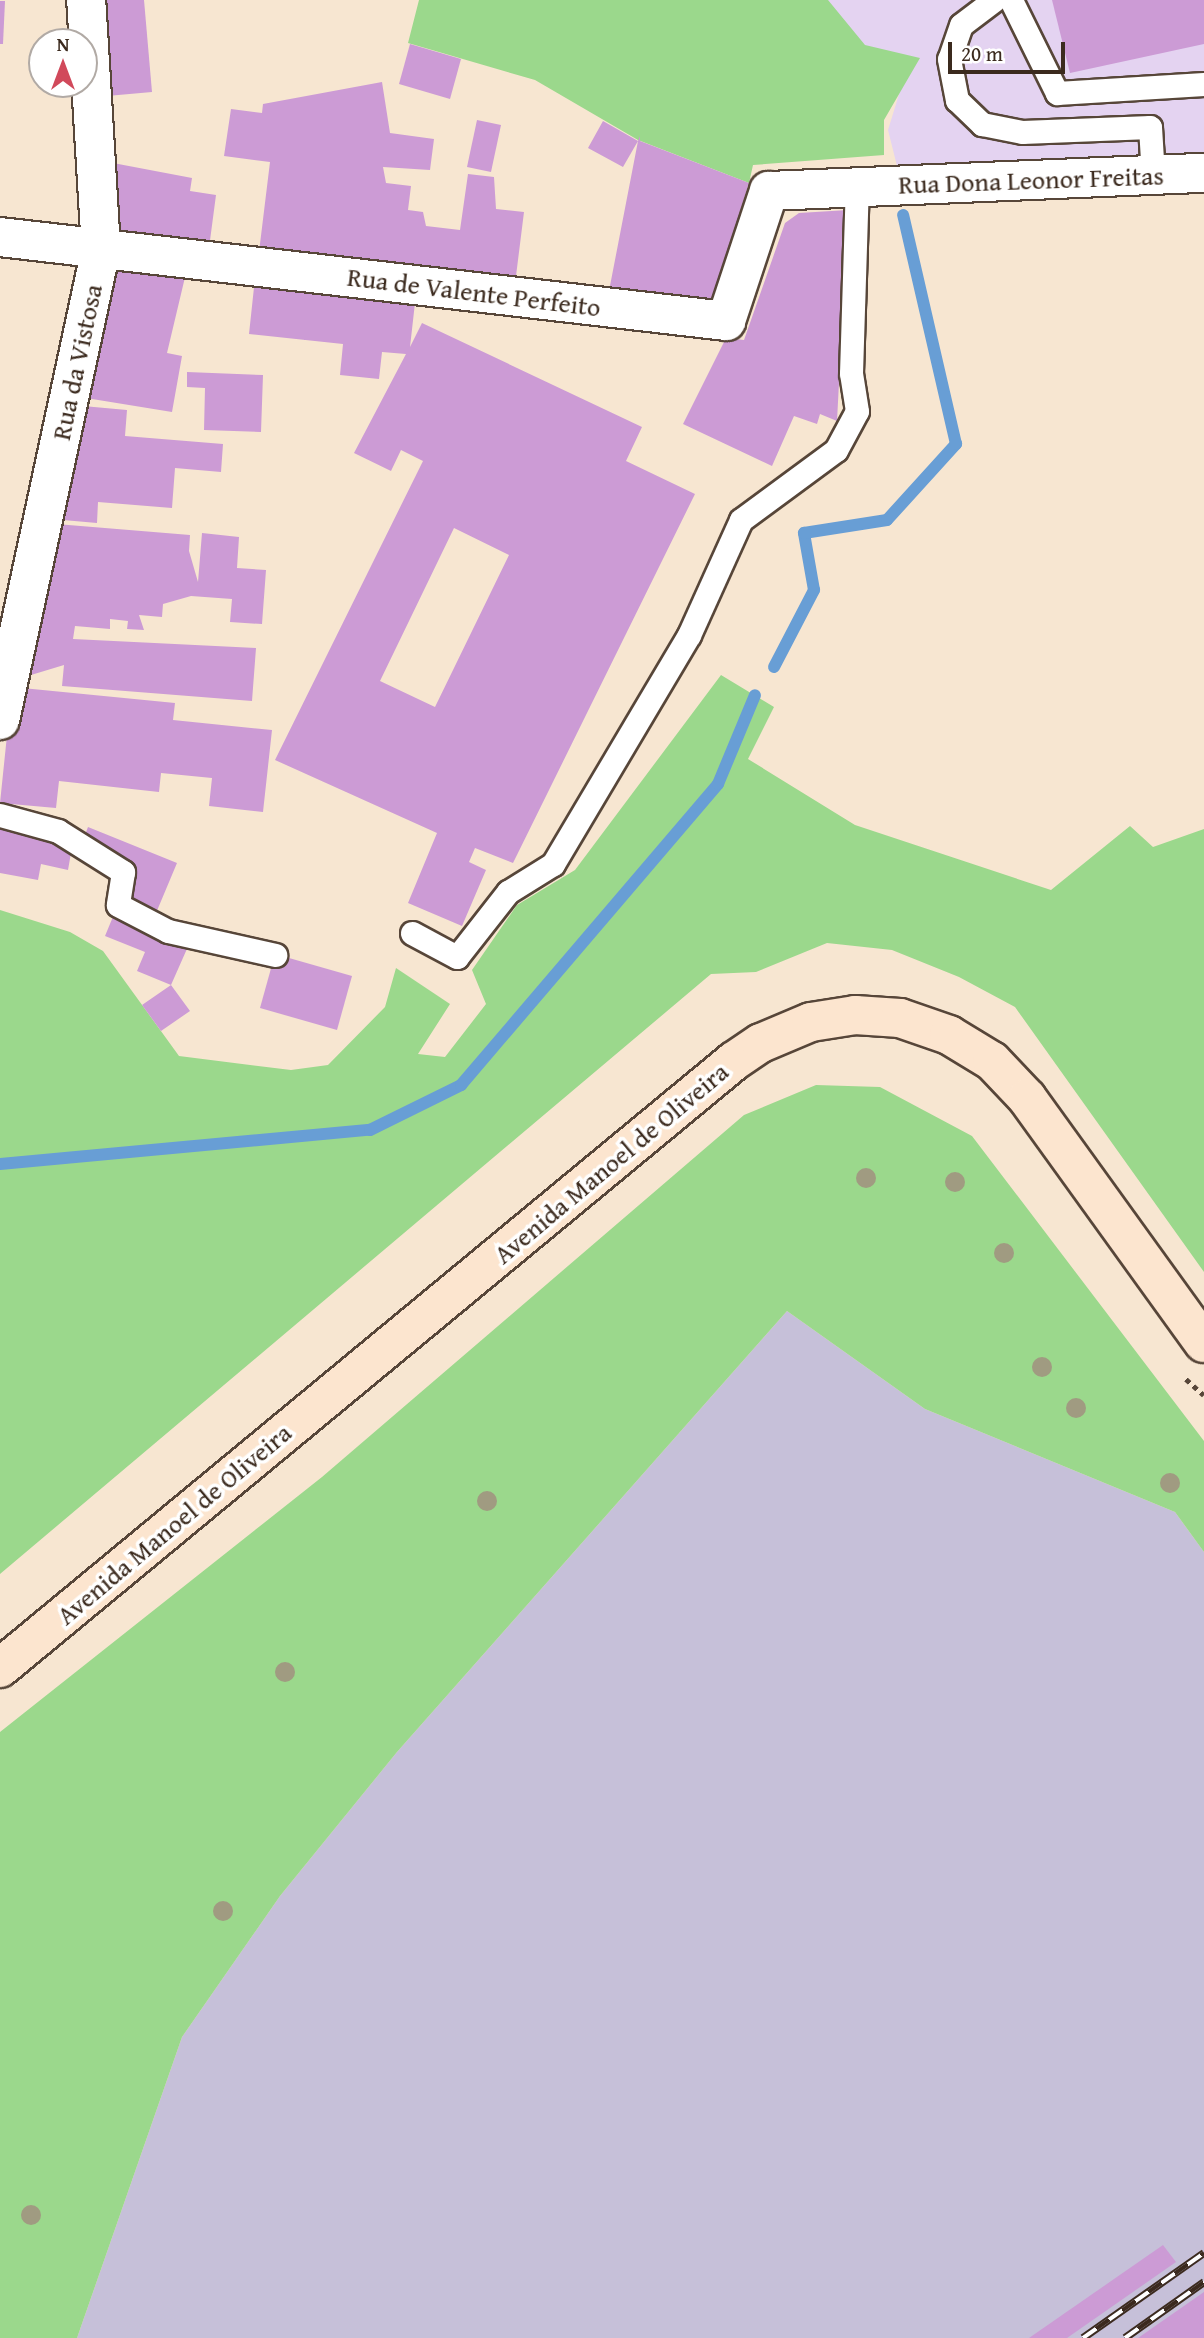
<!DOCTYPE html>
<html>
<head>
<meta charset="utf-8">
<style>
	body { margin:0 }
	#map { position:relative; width:1204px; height:2338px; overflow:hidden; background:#f7e6d1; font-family:"Gentium Book Plus",serif }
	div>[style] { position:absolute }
	.built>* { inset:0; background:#e4d3f1 }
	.industrial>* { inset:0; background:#c6c0d9 }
	.green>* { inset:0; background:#9bd88c }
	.stream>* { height:12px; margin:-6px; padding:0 6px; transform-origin:6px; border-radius:6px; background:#689ed5 }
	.building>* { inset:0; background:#cc9bd5 }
	.path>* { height:4.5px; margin-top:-2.25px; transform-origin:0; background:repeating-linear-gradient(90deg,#574639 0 5px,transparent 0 10px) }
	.roads { filter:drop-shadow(2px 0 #574639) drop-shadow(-2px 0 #574639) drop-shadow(0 2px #574639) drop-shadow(0 -2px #574639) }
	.service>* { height:23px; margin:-11.5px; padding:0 11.5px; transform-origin:11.5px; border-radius:11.5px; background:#fff }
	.minor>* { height:38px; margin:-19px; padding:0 19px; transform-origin:19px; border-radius:19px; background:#fff }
	.secondary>* { height:38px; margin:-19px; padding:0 19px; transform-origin:19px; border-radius:19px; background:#fce5cf }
	.rail>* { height:8px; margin-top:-4px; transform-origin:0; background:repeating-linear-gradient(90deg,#fff 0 16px,#3b2a1e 0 32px); box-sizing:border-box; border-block:2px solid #3b2a1e }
	.trees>* { width:20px; height:20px; margin:-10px; border-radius:50%; background:#a09b81 }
	span { translate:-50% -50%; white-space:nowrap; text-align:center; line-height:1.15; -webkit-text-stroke:7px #fff; paint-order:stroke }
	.street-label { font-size:26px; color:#3b2a1e }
	.north { position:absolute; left:28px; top:28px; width:70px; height:70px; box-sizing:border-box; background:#fff; border:2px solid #b1aaa5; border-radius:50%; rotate:0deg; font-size:19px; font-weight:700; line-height:28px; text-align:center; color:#3b2a1e }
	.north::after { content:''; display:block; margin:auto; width:24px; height:32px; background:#d1495b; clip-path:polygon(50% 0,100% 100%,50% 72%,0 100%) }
	.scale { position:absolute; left:948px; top:42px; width:117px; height:32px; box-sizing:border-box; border:4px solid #3b2a1e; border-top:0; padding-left:9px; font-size:21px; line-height:24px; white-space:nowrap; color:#3b2a1e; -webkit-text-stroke:5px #fff; paint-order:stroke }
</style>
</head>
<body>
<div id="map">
	<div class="built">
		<div style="clip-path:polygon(790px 0,1204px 0,1204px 153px,898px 170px,888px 130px,900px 91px)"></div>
	</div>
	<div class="industrial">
		<div style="clip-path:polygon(787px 1311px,925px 1409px,1175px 1512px,1204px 1552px,1204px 2338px,77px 2338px,182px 2037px,280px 1896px,397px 1752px)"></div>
	</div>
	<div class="green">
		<div style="clip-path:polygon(419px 0,828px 0,865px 45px,920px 58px,884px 120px,884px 155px,753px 165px,749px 183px,638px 140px,535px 80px,408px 43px)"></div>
		<div style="clip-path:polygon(721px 675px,774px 707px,748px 759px,855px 825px,1051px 890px,1130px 826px,1153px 847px,1204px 829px,1204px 1272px,1015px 1007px,959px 977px,892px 950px,827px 943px,756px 972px,711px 974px,0 1574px,0 910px,70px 932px,103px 951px,179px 1056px,291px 1070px,328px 1065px,385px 1007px,396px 968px,450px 1004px,418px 1054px,445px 1057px,486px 1004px,472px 970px,517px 905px,575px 870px)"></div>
		<div style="clip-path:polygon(816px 1085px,880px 1087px,972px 1136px,1204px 1441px,1204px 1552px,1175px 1512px,925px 1409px,787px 1311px,397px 1752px,280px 1896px,182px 2037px,77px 2338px,0 2338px,0 1732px,322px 1477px,744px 1115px)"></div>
	</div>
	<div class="stream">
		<div style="left:774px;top:667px;width:87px;rotate:-62.5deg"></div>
		<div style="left:814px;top:590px;width:58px;rotate:-100deg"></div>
		<div style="left:804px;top:533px;width:84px;rotate:-8.9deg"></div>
		<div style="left:887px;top:520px;width:103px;rotate:-47.8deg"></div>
		<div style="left:956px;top:444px;width:235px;rotate:-103deg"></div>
		<div style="left:0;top:1164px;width:372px;rotate:-5.3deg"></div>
		<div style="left:370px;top:1130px;width:102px;rotate:-26.3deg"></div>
		<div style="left:461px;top:1085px;width:396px;rotate:-49.5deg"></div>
		<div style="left:718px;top:784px;width:96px;rotate:-67.4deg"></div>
	</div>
	<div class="building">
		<div style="clip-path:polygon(100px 0,144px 0,152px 92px,107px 96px)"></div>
		<div style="clip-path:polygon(1052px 0,1204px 0,1204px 44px,1070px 73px)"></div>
		<div style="clip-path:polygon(0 1px,5px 1px,3px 44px,0 44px)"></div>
		<div style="clip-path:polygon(410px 44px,461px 59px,450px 99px,399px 84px)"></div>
		<div style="clip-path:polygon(382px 82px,390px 133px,434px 139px,430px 170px,383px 167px,386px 183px,411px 186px,408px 210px,423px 212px,426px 226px,460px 230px,468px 174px,494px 177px,496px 209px,524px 212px,515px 284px,259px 252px,270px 162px,224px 156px,231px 109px,262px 113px,263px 104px)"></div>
		<div style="clip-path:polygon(477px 120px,501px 125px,491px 172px,467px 167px)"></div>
		<div style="clip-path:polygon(603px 121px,638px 141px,640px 136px,640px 141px,749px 183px,712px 303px,609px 291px,638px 141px,623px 167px,588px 148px)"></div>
		<div style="clip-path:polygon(113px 163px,192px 178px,190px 191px,216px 195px,209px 248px,104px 234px)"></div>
		<div style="clip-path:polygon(848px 210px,837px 421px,820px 414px,817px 424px,794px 416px,772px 466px,683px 424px,726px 338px,744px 340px,785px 223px,799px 213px)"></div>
		<div style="clip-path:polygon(109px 260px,186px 273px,167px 353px,182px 356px,172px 412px,86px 398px)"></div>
		<div style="clip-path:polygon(evenodd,255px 278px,416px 294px,410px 347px,422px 323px,642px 427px,626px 461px,695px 494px,513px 863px,475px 848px,469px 862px,486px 870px,462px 926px,408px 903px,437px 833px,275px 760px,423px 461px,401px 450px,391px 471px,354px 453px,406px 354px,382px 352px,379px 379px,340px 375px,343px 344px,249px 334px,255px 278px,454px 528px,509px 555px,435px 707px,380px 681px,454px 528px)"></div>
		<div style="clip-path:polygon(187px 372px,263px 375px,261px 432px,204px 430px,205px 388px,187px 387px)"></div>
		<div style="clip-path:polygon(72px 405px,127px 410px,125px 436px,223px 444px,221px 472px,175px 468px,172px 508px,98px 502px,97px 523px,63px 520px)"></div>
		<div style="clip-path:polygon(44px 523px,190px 535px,189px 551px,198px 582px,202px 533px,239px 537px,237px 568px,266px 570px,262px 624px,230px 622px,232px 599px,191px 596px,163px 604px,162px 617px,139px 615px,144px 630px,127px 629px,128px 621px,110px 619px,110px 629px,75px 626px,73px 639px,256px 648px,252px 701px,62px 686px,64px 665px,31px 675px)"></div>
		<div style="clip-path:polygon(12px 687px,175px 703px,173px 720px,272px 730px,263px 812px,209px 806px,212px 778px,161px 773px,159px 792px,59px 781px,56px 808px,0 803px)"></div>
		<div style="clip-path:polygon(0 822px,74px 836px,68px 870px,41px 864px,38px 880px,0 873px)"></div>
		<div style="clip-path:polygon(88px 827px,177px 863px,151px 925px,190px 942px,171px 985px,190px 1011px,161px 1031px,142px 1005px,171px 985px,137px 971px,145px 952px,105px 936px,134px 866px,81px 845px)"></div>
		<div style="clip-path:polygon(275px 954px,352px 976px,337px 1030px,260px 1008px)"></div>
		<div style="clip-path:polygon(1163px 2245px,1176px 2262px,1067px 2338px,1029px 2338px)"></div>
		<div style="clip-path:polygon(1204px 2292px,1204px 2338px,1138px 2338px)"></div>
	</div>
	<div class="path">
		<div style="left:1186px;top:1379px;width:24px;rotate:42deg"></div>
	</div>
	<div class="roads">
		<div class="service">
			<div style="left:994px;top:0;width:41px;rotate:142.9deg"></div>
			<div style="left:961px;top:25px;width:36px;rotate:109deg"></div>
			<div style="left:949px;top:59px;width:42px;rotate:79deg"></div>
			<div style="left:957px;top:100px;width:35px;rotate:44deg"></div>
			<div style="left:982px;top:124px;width:41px;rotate:11.3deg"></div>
			<div style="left:1022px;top:132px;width:128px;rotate:-2.2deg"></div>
			<div style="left:1150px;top:127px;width:49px;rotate:86.5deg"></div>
			<div style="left:1011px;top:0;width:104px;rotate:63.7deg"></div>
			<div style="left:1057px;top:93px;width:147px;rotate:-3.5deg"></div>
			<div style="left:0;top:815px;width:60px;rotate:15.4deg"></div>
			<div style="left:58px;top:831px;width:77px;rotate:32.2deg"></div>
			<div style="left:123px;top:872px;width:33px;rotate:99deg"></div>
			<div style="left:118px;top:905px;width:56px;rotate:27.5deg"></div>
			<div style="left:168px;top:931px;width:110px;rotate:12.6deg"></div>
			<div style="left:412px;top:933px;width:51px;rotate:28.1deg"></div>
			<div style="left:457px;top:957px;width:83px;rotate:-51.9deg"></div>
			<div style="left:508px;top:892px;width:53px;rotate:-31.9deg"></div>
			<div style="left:553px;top:864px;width:266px;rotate:-59.3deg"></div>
			<div style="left:689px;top:635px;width:126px;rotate:-65.7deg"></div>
			<div style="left:741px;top:520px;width:118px;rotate:-36.4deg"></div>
			<div style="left:836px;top:450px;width:44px;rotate:-61.7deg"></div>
			<div style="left:857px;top:411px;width:38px;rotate:-99deg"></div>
			<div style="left:851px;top:373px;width:187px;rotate:-88.2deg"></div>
		</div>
		<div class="minor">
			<div style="left:0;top:237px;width:731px;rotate:6.6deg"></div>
			<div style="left:726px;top:321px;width:137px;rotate:-71.7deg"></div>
			<div style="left:769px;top:191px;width:435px;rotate:-2.4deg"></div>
			<div style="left:0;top:720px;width:482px;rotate:-77.9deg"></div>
			<div style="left:101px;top:249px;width:249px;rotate:-93.4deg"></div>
		</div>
		<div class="secondary">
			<div style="left:0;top:1668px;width:952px;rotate:-39.59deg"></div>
			<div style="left:734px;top:1061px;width:32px;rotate:-34deg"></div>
			<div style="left:761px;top:1043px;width:54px;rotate:-22.8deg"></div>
			<div style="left:811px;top:1022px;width:45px;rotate:-9deg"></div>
			<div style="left:855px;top:1015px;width:45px;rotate:3.8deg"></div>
			<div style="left:900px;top:1018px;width:52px;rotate:19.1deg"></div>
			<div style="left:949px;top:1035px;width:50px;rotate:31.2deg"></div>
			<div style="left:992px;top:1061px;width:51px;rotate:46.6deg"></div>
			<div style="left:1027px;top:1098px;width:302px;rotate:54.2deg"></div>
		</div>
	</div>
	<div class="rail">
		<div style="left:1083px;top:2338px;width:148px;rotate:-35.1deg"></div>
		<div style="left:1125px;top:2338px;width:97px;rotate:-35.3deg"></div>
	</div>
	<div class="trees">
		<div style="left:866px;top:1178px"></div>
		<div style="left:955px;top:1182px"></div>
		<div style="left:1004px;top:1253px"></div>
		<div style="left:1042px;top:1367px"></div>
		<div style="left:1076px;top:1408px"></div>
		<div style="left:1170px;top:1483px"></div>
		<div style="left:487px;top:1501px"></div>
		<div style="left:285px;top:1672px"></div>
		<div style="left:223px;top:1911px"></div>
		<div style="left:31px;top:2215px"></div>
	</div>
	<div class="street-label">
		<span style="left:1031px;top:180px;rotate:-2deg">Rua Dona Leonor Freitas</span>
		<span style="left:474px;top:292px;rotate:7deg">Rua de Valente Perfeito</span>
		<span style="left:77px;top:362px;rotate:-78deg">Rua da Vistosa</span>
		<span style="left:611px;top:1163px;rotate:-40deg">Avenida Manoel de Oliveira</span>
		<span style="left:174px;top:1524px;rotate:-40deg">Avenida Manoel de Oliveira</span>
	</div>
	<div class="north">N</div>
	<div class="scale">20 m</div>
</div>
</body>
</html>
